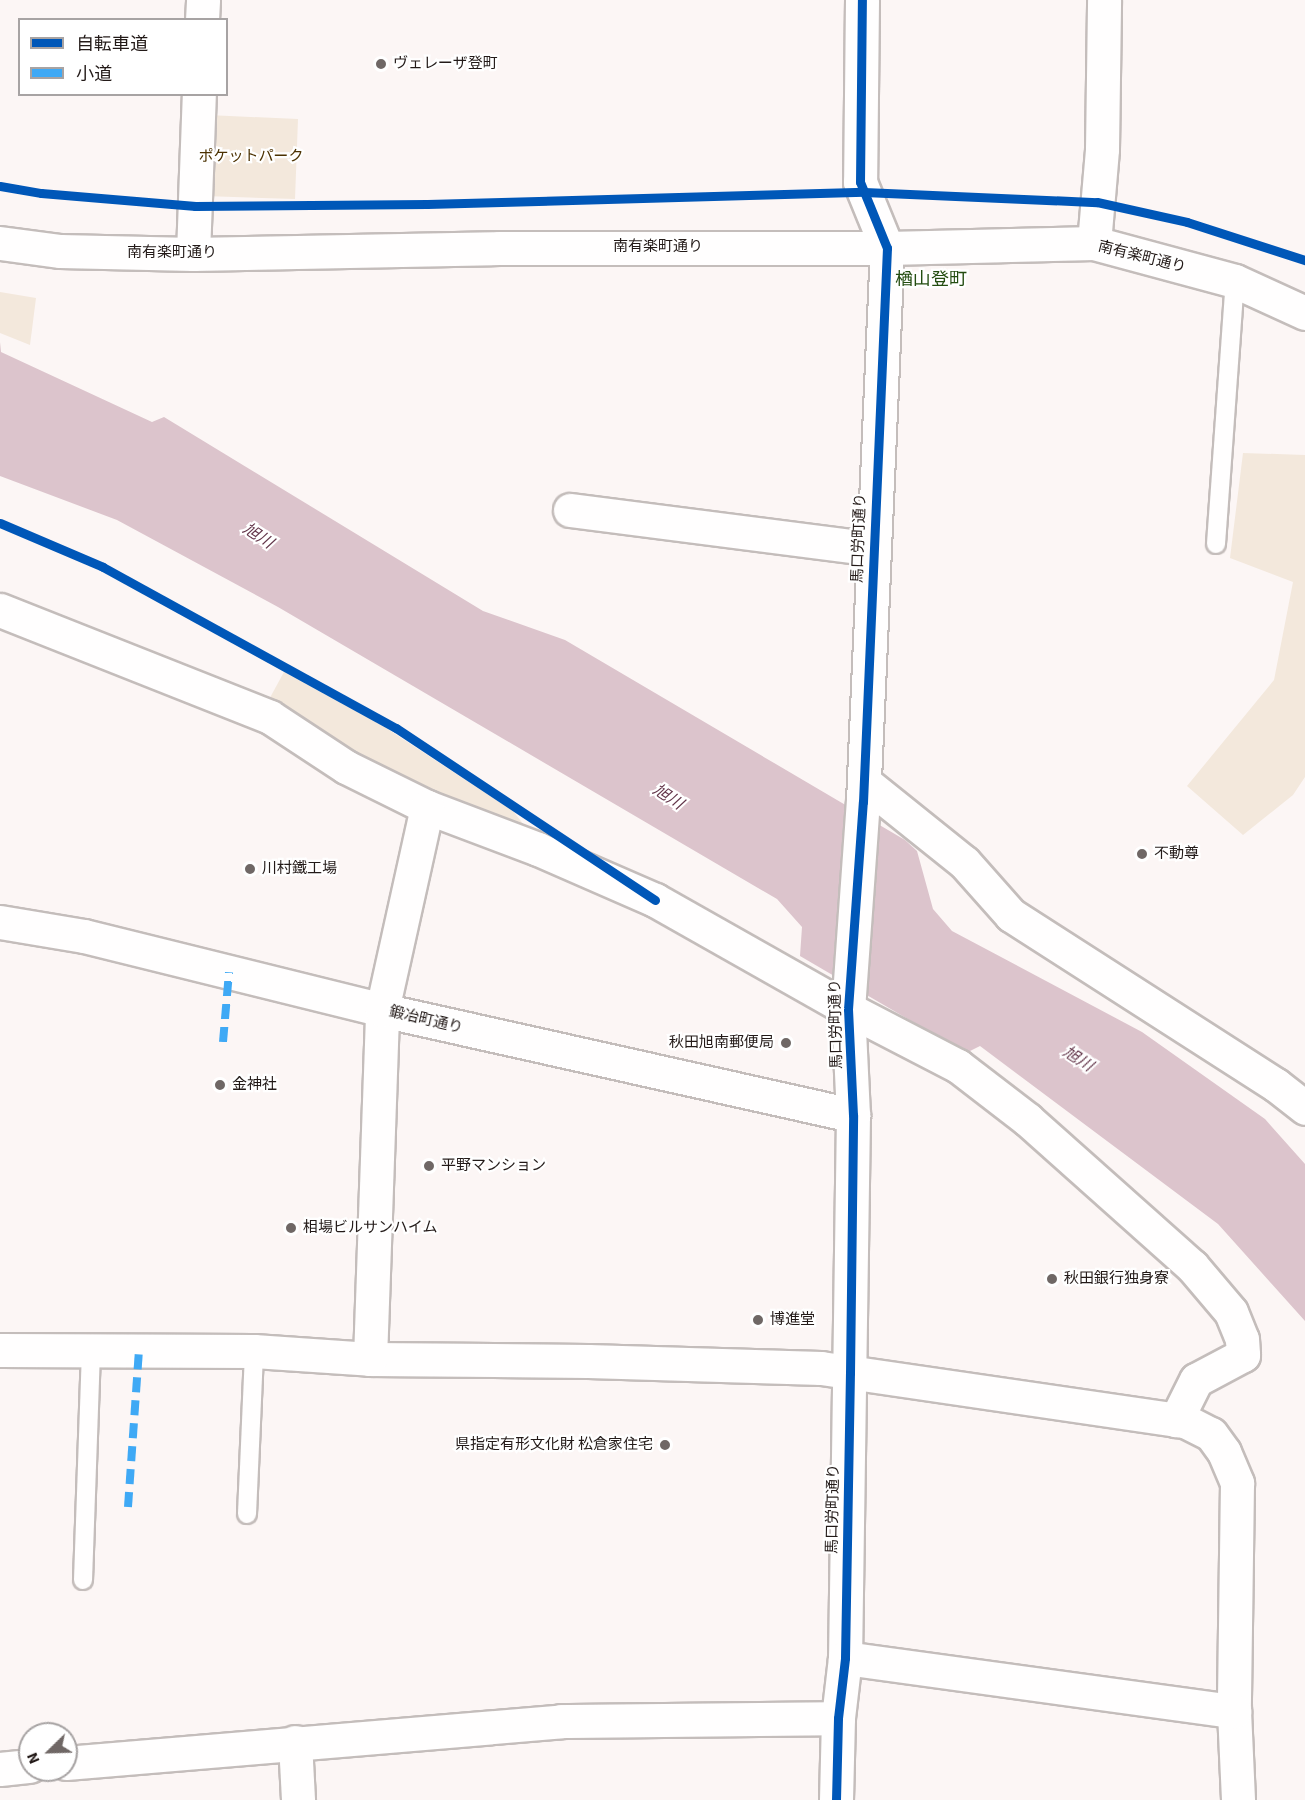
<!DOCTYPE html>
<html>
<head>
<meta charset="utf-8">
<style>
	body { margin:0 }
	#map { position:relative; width:1305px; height:1800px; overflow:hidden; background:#fcf6f5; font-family:"Source Sans 3","Noto Sans JP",sans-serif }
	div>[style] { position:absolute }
	.green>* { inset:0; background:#f3e8dc }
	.water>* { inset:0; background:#dcc4cc }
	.roads { filter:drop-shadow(2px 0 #c4bdbb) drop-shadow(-2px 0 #c4bdbb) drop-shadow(0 2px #c4bdbb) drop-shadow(0 -2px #c4bdbb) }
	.service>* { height:18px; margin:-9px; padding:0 9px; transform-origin:9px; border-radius:9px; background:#fffefe }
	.minor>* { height:33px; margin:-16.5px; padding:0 16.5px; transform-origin:16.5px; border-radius:16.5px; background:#fffefe }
	.tertiary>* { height:33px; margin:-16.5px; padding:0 16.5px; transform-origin:16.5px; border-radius:16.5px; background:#fffefe }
	.primary>* { height:33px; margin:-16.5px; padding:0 16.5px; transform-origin:16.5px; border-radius:16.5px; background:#fffefe }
	.quiet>* { height:8px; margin-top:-4px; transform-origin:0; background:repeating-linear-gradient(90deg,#3fa9f5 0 15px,transparent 0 23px) }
	.cycleway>* { height:9px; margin:-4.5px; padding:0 4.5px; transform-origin:4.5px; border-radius:4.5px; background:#0057b8 }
	.dots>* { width:16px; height:16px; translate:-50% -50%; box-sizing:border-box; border:3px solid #fff; border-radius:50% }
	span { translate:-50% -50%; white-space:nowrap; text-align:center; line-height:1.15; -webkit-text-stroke:4.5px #fff; paint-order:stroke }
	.poi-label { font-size:15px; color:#231a18 }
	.left { translate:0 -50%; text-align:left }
	.right { translate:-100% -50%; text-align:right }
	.park-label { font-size:15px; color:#4c3101 }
	.street-label { font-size:15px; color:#231a18 }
	.water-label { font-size:16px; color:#64374b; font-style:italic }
	.quarter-label { font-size:18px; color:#244d11 }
	.legend { position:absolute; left:18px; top:18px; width:210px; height:78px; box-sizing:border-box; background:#fff; border:2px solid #a7a3a3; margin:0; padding:8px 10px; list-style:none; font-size:18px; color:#231a18 }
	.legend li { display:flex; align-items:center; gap:12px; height:30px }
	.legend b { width:30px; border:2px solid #a7a3a3 }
	.north { position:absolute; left:18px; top:1722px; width:60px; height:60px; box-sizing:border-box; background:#fff; border:2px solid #a7a3a3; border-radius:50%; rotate:247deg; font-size:16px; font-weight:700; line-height:24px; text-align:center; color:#231a18 }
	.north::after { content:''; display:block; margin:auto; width:21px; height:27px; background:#6f6765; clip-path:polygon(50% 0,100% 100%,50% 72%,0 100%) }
</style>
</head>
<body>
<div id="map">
	<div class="green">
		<div style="clip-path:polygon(208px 115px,298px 119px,295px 199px,204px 196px)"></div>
		<div style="clip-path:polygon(0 292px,36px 298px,30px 345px,0 333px)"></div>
		<div style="clip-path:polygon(1243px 453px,1305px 455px,1305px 777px,1293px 795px,1243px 835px,1187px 786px,1274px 680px,1293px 582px,1230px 558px)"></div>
		<div style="clip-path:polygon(284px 672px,383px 726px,513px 811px,524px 825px,371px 767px,266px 705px)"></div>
	</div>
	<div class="water">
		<div style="clip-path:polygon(0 342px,1px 352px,152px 422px,164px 417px,483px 611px,565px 640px,905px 840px,917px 851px,933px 909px,952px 931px,1142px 1032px,1265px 1119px,1305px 1164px,1305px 1321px,1218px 1224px,980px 1046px,966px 1053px,800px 956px,802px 927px,777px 899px,278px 607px,117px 520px,0 476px)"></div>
	</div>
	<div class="roads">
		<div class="service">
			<div style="left:1216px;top:544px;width:264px;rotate:-85.9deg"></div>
			<div style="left:247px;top:1514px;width:163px;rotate:-87.5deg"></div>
			<div style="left:83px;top:1580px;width:229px;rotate:-88deg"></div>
		</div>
		<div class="minor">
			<div style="left:862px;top:0;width:182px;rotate:90.6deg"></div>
			<div style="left:860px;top:182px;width:71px;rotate:67.8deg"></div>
			<div style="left:202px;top:20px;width:20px;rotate:-87deg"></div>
			<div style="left:193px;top:254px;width:160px;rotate:-87.9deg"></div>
			<div style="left:570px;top:510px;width:305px;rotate:7.3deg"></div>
			<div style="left:0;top:610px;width:290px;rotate:21.6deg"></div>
			<div style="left:270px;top:717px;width:91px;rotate:33.3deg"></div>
			<div style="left:346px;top:767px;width:90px;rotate:26.3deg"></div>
			<div style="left:427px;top:807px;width:119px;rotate:20.7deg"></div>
			<div style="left:538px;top:849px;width:128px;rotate:23.6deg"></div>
			<div style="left:655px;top:900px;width:222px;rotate:29.5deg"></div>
			<div style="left:848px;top:1009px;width:124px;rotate:27.4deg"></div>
			<div style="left:958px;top:1066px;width:88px;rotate:37.6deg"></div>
			<div style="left:1028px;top:1120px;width:220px;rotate:41.7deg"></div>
			<div style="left:1192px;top:1266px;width:60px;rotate:49.7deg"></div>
			<div style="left:1231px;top:1312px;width:29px;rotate:68deg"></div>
			<div style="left:1242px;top:1339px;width:16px;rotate:86deg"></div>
			<div style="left:1243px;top:1355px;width:53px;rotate:152deg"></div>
			<div style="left:1196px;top:1380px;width:45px;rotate:116.6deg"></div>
			<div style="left:864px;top:782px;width:128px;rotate:38.7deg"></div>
			<div style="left:964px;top:862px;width:71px;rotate:48.4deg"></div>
			<div style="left:1011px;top:915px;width:315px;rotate:32.7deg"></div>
			<div style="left:1276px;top:1085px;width:37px;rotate:38deg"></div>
			<div style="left:0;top:922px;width:85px;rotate:9.5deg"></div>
			<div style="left:84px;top:936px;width:307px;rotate:13.9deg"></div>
			<div style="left:382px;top:1010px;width:483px;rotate:12.6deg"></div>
			<div style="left:853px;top:1115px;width:543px;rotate:90.84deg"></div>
			<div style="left:845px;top:1658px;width:60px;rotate:96.7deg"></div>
			<div style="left:838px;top:1718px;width:82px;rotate:91.4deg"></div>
			<div style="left:0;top:1350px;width:254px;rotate:0.2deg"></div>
			<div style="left:254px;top:1351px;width:116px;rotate:3.9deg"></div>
			<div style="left:370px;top:1359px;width:218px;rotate:0.5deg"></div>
			<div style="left:588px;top:1361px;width:233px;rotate:1.7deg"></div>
			<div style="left:821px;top:1368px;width:368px;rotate:8.3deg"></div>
			<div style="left:1185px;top:1421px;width:29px;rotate:27deg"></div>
			<div style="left:1211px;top:1434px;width:22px;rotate:54deg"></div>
			<div style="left:1224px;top:1452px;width:34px;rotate:67deg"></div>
			<div style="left:1237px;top:1483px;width:228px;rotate:90.8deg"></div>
			<div style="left:1234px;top:1711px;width:89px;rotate:87.4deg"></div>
			<div style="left:370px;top:1359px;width:349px;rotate:-88deg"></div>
			<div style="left:382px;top:1010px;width:208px;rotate:-77.5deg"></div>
			<div style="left:845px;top:1658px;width:393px;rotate:7.8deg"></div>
			<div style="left:295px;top:1742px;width:58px;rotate:87deg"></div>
			<div style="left:66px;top:1763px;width:497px;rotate:-4.8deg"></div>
			<div style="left:561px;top:1721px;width:277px;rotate:-0.6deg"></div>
			<div style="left:0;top:1769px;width:30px;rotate:-6deg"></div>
		</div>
		<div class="tertiary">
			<div style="left:1094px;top:243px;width:94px;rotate:-85.1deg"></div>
			<div style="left:1102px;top:149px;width:149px;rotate:-89.2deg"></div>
			<div style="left:853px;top:1115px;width:106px;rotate:-92.7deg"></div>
			<div style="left:848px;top:1009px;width:208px;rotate:-85.9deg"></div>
			<div style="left:863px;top:802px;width:555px;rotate:-87.52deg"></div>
		</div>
		<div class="primary">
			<div style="left:0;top:243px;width:61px;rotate:7.6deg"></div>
			<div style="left:60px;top:251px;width:133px;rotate:1.3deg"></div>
			<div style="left:193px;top:254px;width:306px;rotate:-1.1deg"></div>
			<div style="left:499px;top:248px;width:388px"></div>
			<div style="left:887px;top:248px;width:207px;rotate:-1.4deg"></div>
			<div style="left:1094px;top:243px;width:146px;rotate:15.1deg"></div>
			<div style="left:1235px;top:281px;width:77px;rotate:24.6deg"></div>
		</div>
	</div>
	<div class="quiet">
		<div style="left:223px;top:1042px;width:70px;rotate:-85.1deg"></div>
		<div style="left:128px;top:1507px;width:156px;rotate:-86deg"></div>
	</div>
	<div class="cycleway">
		<div style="left:0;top:186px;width:42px;rotate:9.7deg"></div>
		<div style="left:41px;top:193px;width:155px;rotate:4.8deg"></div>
		<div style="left:195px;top:206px;width:232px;rotate:-0.5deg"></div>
		<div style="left:427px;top:204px;width:437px;rotate:-1.6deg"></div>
		<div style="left:864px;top:192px;width:233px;rotate:2.5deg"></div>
		<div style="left:1097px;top:202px;width:92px;rotate:12.5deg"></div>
		<div style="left:1187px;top:222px;width:124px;rotate:17.9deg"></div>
		<div style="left:0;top:523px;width:112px;rotate:23.1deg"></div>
		<div style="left:103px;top:567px;width:334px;rotate:28.8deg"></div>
		<div style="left:396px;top:728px;width:311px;rotate:33.6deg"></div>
		<div style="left:836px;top:1800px;width:82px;rotate:-88.6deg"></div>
		<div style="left:838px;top:1718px;width:60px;rotate:-83.3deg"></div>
		<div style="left:845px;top:1658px;width:285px;rotate:-89deg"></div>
		<div style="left:850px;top:1373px;width:258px;rotate:-89.3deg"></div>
		<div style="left:853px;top:1115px;width:106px;rotate:-92.7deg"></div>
		<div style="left:848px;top:1009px;width:208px;rotate:-85.9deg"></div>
		<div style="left:863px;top:802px;width:555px;rotate:-87.52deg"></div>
		<div style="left:887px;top:248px;width:71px;rotate:-112.2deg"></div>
		<div style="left:860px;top:182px;width:182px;rotate:-89.4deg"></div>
	</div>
	<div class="dots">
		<div style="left:381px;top:64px;background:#6f6765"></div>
		<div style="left:1142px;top:854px;background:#6f6765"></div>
		<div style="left:250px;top:869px;background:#6f6765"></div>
		<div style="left:786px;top:1043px;background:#6f6765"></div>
		<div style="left:220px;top:1085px;background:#6f6765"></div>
		<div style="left:429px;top:1166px;background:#6f6765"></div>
		<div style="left:291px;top:1228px;background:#6f6765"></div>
		<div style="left:1052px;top:1279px;background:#6f6765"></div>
		<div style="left:758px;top:1320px;background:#6f6765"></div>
		<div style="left:665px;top:1445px;background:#6f6765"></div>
	</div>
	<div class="poi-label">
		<span class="left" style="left:393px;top:64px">ヴェレーザ登町</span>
		<span class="left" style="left:1154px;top:854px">不動尊</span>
		<span class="left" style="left:262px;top:869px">川村鐵工場</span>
		<span class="right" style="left:774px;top:1043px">秋田旭南郵便局</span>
		<span class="left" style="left:232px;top:1085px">金神社</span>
		<span class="left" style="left:441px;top:1166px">平野マンション</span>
		<span class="left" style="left:303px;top:1228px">相場ビルサンハイム</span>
		<span class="left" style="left:1064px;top:1279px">秋田銀行独身寮</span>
		<span class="left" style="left:770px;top:1320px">博進堂</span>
		<span class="right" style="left:653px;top:1445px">県指定有形文化財 松倉家住宅</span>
	</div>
	<div class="park-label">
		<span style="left:251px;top:157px">ポケットパーク</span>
	</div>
	<div class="street-label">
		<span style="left:658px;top:247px">南有楽町通り</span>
		<span style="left:172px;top:253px">南有楽町通り</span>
		<span style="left:1142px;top:257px;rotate:14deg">南有楽町通り</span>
		<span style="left:859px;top:538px;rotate:-88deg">馬口労町通り</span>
		<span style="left:426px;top:1020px;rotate:13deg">鍛冶町通り</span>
		<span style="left:836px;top:1024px;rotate:-91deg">馬口労町通り</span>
		<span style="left:833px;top:1509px;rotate:-89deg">馬口労町通り</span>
	</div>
	<div class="water-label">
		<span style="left:258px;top:536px;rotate:33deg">旭川</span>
		<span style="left:668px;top:797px;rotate:33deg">旭川</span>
		<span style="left:1078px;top:1059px;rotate:33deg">旭川</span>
	</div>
	<div class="quarter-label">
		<span style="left:931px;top:280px">楢山登町</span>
	</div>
	<ul class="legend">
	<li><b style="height:8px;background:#0057b8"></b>自転車道</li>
	<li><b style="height:8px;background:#3fa9f5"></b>小道</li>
	</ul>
	<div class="north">N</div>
</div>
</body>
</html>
